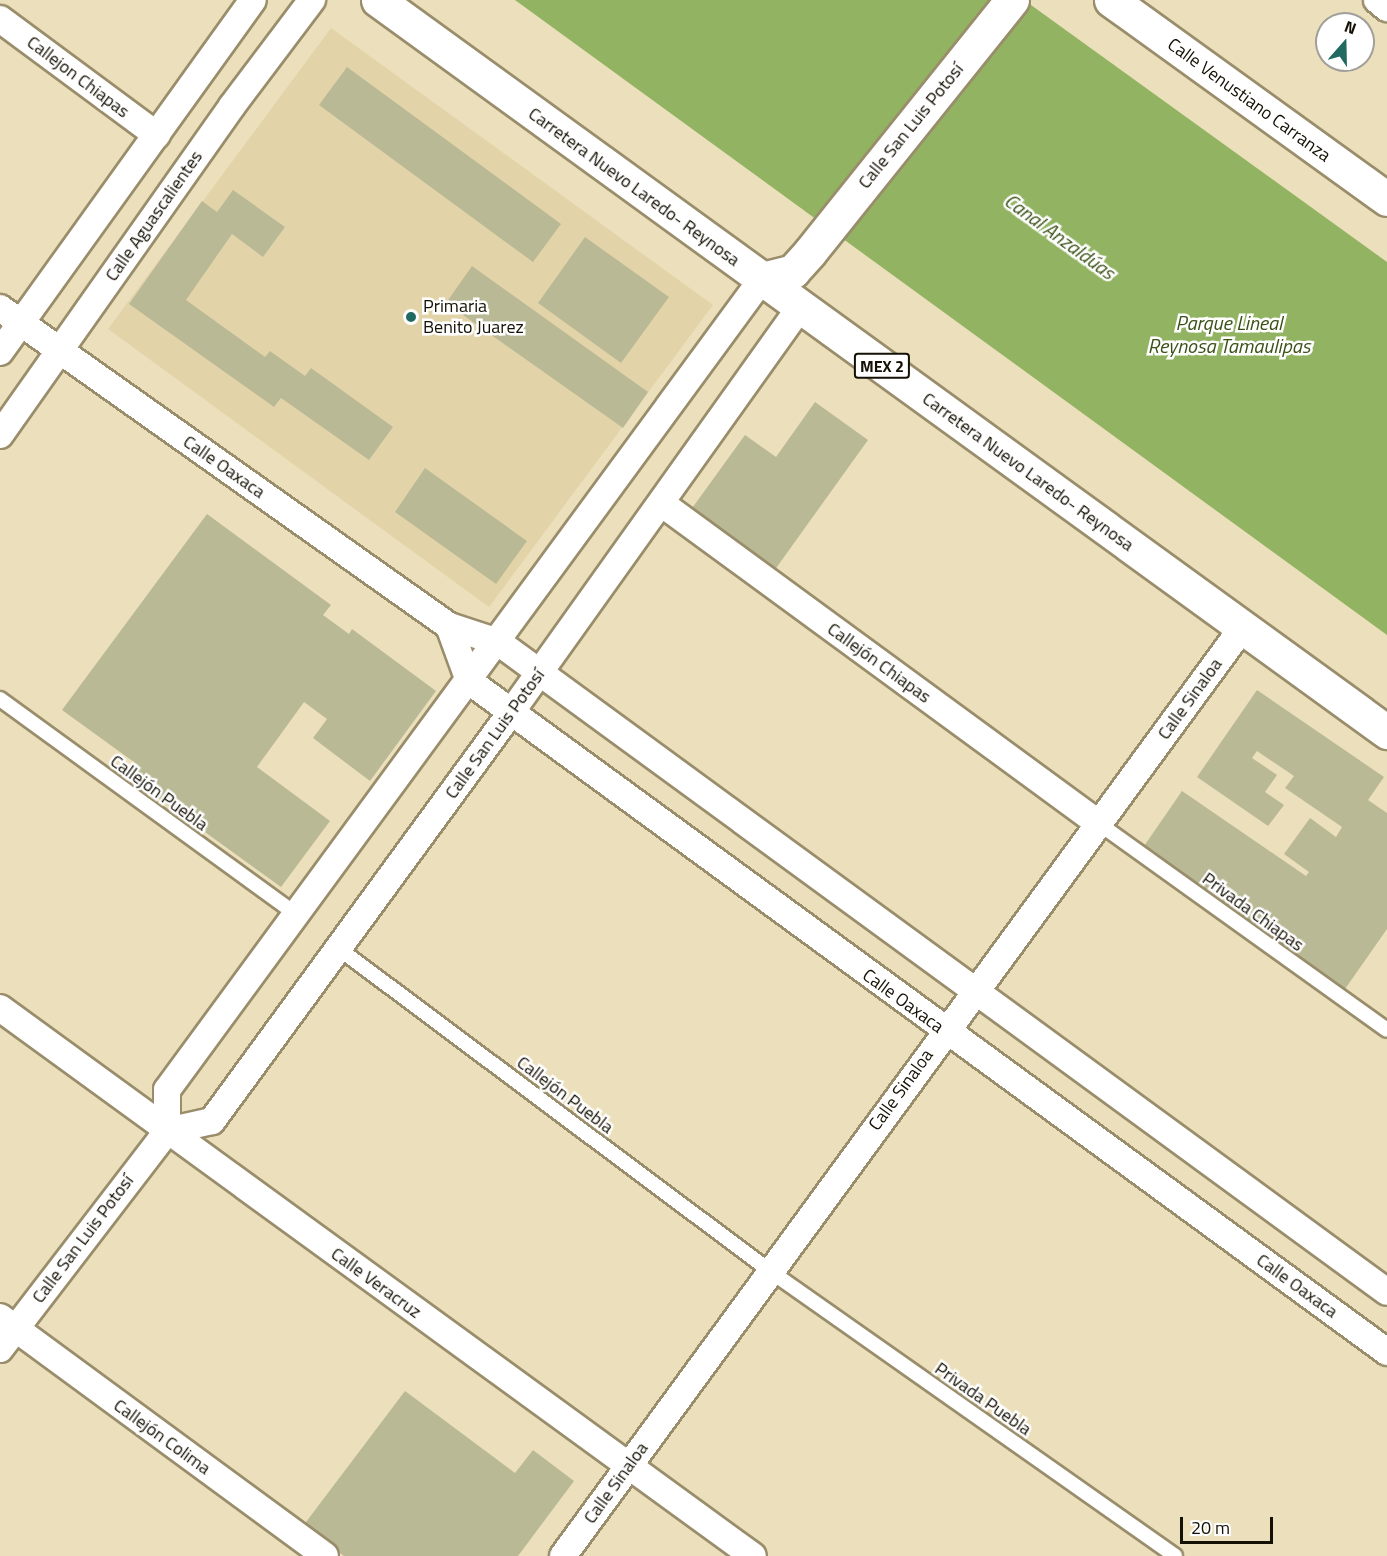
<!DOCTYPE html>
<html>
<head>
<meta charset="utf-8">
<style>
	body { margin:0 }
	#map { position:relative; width:1387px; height:1556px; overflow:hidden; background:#ecdfbb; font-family:"Titillium Web",sans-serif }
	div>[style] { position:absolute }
	.built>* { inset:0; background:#e3d3a9 }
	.water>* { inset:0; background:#91b362 }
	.building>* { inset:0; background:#b9ba95 }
	.roads { filter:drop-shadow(2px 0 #998d6b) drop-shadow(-2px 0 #998d6b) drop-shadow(0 2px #998d6b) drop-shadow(0 -2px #998d6b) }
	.lane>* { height:14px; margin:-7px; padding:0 7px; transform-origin:7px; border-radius:7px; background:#fff }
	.street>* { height:26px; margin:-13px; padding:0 13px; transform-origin:13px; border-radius:13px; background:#fff }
	.secondary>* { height:33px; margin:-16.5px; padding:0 16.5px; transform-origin:16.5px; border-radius:16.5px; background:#fff }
	.primary>* { height:33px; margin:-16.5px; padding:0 16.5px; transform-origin:16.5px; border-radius:16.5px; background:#fff }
	.dots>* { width:16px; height:16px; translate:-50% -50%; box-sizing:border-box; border:3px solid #fff; border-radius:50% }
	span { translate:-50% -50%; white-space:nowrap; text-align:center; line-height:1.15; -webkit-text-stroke:5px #fff; paint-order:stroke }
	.shield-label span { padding:2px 4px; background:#fff; border:2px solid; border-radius:4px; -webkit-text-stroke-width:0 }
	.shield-label { font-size:16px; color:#141004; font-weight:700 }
	.street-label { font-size:18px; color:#141004 }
	.poi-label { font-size:18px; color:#141004 }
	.left { translate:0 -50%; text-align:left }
	.water-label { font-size:20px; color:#3b5117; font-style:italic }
	.north { position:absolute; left:1315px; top:12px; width:60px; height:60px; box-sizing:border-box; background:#fff; border:2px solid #a19f9b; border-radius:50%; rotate:20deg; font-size:16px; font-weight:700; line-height:24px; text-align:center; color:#141004 }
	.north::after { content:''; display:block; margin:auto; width:21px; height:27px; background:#216a61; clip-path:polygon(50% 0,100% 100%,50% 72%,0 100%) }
	.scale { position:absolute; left:1180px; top:1517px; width:93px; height:27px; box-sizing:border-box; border:3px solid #141004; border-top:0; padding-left:8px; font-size:18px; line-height:21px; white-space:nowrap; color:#141004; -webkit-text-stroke:4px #fff; paint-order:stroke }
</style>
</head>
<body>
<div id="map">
	<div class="built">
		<div style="clip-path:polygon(331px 28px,713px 305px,489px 607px,108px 329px)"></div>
	</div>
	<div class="water">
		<div style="clip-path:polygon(515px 0,1024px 0,1387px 262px,1387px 635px)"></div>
	</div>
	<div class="building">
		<div style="clip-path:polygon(347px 67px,561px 224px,533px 262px,319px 105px)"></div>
		<div style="clip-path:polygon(233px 190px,285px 227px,263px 257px,232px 234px,186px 300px,265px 357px,270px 351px,305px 376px,311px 368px,393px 427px,369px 460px,281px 398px,274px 407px,129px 304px,202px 201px,217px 212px)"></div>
		<div style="clip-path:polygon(585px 237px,669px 297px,621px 363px,538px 303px)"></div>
		<div style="clip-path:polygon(472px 266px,648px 392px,623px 428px,446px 303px)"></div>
		<div style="clip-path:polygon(815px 402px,868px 440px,774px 571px,690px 511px,745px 435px,776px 457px)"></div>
		<div style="clip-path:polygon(425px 468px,527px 541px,496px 584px,395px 512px)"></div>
		<div style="clip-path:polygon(207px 514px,331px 605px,323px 615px,349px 634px,352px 629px,436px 691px,370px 781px,313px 738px,327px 719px,304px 702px,257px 767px,330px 821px,281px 887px,129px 777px,138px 765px,62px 710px)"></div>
		<div style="clip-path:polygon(1257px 690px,1384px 777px,1368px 800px,1387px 813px,1387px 929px,1345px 989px,1142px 849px,1182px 791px,1306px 876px,1309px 872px,1284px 854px,1310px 818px,1336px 837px,1342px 827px,1285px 788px,1294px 776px,1257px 751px,1252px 758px,1277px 775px,1265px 792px,1284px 805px,1268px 826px,1197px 777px)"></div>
		<div style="clip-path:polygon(405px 1391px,515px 1473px,533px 1450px,574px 1481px,518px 1556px,344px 1556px,303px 1526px)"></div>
	</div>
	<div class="roads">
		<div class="lane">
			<div style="left:0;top:699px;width:367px;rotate:36deg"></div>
			<div style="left:1098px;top:823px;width:355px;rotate:35.6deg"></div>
			<div style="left:338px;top:948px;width:539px;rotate:36.78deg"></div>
			<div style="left:770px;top:1271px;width:495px;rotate:35.1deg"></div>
		</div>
		<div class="street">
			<div style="left:1377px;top:0;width:13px;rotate:39deg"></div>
			<div style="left:0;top:19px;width:195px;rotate:36.5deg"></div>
			<div style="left:0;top:308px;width:550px;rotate:35.31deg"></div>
			<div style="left:449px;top:626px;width:52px;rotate:18.1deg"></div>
			<div style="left:498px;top:642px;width:1101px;rotate:36.17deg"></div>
			<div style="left:0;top:352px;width:433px;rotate:-54.3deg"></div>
			<div style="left:0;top:435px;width:403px;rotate:-54.8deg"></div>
			<div style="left:232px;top:106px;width:133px;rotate:-53deg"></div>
			<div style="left:661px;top:503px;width:542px;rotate:36.21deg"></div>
			<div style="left:449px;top:626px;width:59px;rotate:70deg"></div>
			<div style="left:469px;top:681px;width:1137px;rotate:36.16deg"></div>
			<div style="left:0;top:1008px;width:931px;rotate:36.05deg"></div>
			<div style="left:167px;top:1131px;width:46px;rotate:-12.5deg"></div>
			<div style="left:212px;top:1121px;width:508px;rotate:-53.81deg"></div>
			<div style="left:512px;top:711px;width:496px;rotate:-54.5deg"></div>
			<div style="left:0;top:1317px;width:403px;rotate:36.3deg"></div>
			<div style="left:0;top:1349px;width:275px;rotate:-52.5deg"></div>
			<div style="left:167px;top:1131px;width:41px;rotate:-90deg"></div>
			<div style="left:167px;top:1090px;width:1006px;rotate:-53.73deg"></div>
			<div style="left:563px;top:1556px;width:1151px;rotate:-53.8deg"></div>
		</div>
		<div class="secondary">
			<div style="left:762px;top:279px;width:32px;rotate:-14deg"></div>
			<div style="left:793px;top:271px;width:25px;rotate:-48deg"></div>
			<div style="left:810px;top:252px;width:323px;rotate:-51.3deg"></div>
		</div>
		<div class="primary">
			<div style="left:378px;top:0;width:1247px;rotate:35.96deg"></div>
			<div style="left:1111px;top:0;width:340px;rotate:35.8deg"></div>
		</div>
	</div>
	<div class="dots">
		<div style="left:411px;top:317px;background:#216a61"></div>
	</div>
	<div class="shield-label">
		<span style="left:882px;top:366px">MEX 2</span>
	</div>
	<div class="street-label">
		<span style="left:78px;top:77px;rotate:37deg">Callejon Chiapas</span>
		<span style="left:1249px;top:100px;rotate:36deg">Calle Venustiano Carranza</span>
		<span style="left:911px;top:126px;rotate:-51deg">Calle San Luis Potosí</span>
		<span style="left:634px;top:187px;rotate:36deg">Carretera Nuevo Laredo- Reynosa</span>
		<span style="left:154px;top:216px;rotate:-55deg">Calle Aguascalientes</span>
		<span style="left:224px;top:467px;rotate:35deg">Calle Oaxaca</span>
		<span style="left:1028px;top:472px;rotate:36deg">Carretera Nuevo Laredo- Reynosa</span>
		<span style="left:879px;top:663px;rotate:36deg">Callejón Chiapas</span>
		<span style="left:1190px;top:699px;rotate:-54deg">Calle Sinaloa</span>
		<span style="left:495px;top:734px;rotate:-54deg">Calle San Luis Potosí</span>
		<span style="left:159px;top:793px;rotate:36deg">Callejón Puebla</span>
		<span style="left:1253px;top:912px;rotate:36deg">Privada Chiapas</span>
		<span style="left:903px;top:1001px;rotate:36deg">Calle Oaxaca</span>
		<span style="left:901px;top:1090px;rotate:-54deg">Calle Sinaloa</span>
		<span style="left:565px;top:1095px;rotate:37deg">Callejón Puebla</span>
		<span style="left:83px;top:1239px;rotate:-53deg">Calle San Luis Potosí</span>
		<span style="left:376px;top:1283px;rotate:36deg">Calle Veracruz</span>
		<span style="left:1297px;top:1286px;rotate:36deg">Calle Oaxaca</span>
		<span style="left:983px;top:1399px;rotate:35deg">Privada Puebla</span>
		<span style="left:162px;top:1437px;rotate:36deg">Callejón Colima</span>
		<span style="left:616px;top:1483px;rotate:-54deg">Calle Sinaloa</span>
	</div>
	<div class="poi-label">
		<span class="left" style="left:423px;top:317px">Primaria<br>Benito Juarez</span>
	</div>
	<div class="water-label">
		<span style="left:1060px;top:236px;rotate:36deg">Canal Anzaldúas</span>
		<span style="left:1229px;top:334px">Parque Lineal<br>Reynosa Tamaulipas</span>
	</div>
	<div class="north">N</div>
	<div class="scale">20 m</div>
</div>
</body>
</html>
